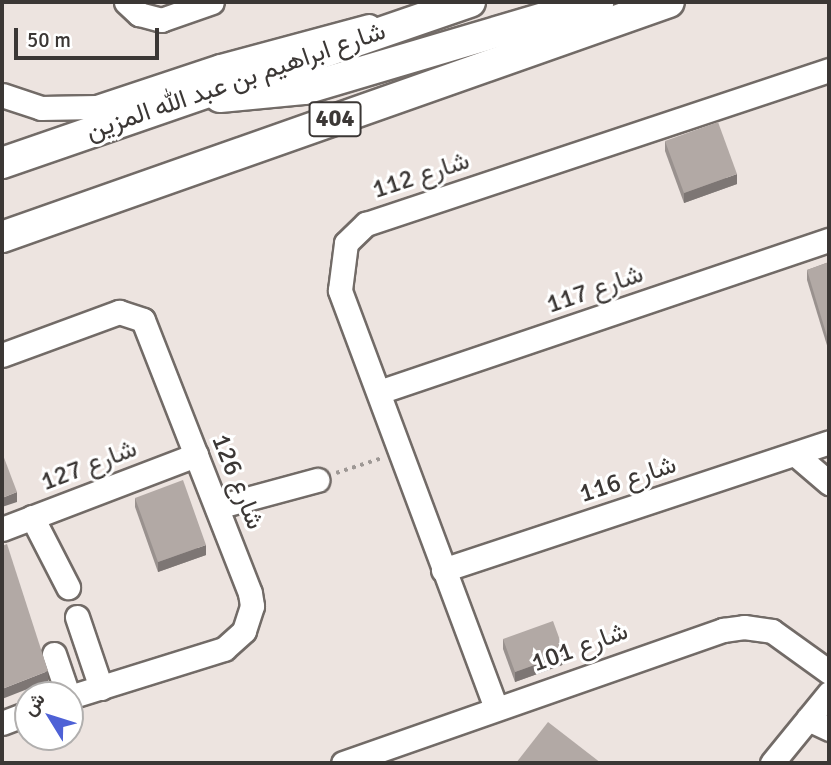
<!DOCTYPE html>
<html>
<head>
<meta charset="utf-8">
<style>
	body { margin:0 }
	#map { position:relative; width:831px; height:765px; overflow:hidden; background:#ede4e0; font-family:Signika,Vazirmatn,sans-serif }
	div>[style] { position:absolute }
	.path>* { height:3.5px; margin-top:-1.75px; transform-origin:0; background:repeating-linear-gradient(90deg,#9e9895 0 3.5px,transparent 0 8.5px) }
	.roads { filter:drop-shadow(2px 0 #726b67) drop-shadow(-2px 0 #726b67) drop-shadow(0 2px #726b67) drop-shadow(0 -2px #726b67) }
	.minor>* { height:23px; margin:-11.5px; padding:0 11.5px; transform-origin:11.5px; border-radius:11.5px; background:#fff }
	.major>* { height:30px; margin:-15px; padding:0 15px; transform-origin:15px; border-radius:15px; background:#fff }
	.wall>* { inset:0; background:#99918e }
	.shaded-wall>* { inset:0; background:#7d7674 }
	.building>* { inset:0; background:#b2a9a5 }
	span { translate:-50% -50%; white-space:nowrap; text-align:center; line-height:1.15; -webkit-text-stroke:6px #fff; paint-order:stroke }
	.shield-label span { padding:2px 5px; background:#fff; border:2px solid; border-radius:5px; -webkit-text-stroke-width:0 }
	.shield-label { font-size:24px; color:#3b3735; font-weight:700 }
	.street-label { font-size:26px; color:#3b3735 }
	.frame { position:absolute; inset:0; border:4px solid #3b3735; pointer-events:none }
	.north { position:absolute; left:14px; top:681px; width:70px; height:70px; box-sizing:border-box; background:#fff; border:2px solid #b1afae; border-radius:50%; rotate:308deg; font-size:19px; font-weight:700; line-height:28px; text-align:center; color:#3b3735 }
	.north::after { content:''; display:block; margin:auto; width:24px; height:32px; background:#4e61d6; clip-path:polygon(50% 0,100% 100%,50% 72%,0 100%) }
	.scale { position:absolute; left:14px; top:28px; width:145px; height:32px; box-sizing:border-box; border:4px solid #3b3735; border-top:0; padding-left:9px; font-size:21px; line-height:24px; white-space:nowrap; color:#3b3735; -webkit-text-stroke:5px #fff; paint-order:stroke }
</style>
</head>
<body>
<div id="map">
	<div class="path">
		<div style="left:336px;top:473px;width:48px;rotate:-18.1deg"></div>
	</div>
	<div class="roads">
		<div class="minor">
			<div style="left:126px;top:2px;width:18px;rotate:43deg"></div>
			<div style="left:139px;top:14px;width:23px;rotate:15deg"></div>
			<div style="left:161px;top:20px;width:54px;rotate:-19.4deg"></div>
			<div style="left:2px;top:95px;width:41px;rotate:18.4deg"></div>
			<div style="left:41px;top:108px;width:56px;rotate:-1deg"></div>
			<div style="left:97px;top:107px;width:130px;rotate:-18.4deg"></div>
			<div style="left:220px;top:66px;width:154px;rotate:-15deg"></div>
			<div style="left:2px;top:355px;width:125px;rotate:-20.2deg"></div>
			<div style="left:119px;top:312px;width:25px;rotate:18deg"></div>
			<div style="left:143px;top:320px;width:293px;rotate:68.6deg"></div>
			<div style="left:250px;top:593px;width:13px;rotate:81deg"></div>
			<div style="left:252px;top:606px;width:26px;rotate:108deg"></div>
			<div style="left:244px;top:631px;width:27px;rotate:138deg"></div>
			<div style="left:224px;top:649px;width:161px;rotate:162.7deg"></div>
			<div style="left:379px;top:392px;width:475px;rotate:-18.7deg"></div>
			<div style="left:795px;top:454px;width:45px;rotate:40.5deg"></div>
			<div style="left:217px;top:507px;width:104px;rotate:-15.1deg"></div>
			<div style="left:32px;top:517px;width:79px;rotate:62.8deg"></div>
			<div style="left:2px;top:529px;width:208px;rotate:-20.9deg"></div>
			<div style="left:443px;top:570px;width:407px;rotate:-18.3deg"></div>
			<div style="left:77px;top:617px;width:75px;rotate:71.3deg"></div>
			<div style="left:54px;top:654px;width:43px;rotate:71.1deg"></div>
			<div style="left:496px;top:708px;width:446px;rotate:-110.5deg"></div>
			<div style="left:340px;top:290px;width:47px;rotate:-82.7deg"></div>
			<div style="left:346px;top:243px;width:28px;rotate:-44deg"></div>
			<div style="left:366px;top:224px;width:488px;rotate:-18.4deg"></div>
			<div style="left:808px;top:719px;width:23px;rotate:25deg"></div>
			<div style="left:2px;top:723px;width:28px;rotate:-21deg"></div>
			<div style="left:343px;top:763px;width:403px;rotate:-19.3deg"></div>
			<div style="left:723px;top:630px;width:21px;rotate:-8deg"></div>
			<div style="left:744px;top:627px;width:28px;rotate:8deg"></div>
			<div style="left:772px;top:631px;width:70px;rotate:35.7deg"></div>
			<div style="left:772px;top:763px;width:90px;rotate:-50.8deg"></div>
		</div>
		<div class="major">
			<div style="left:220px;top:97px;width:84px;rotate:-5.4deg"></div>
			<div style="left:304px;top:89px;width:307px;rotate:-16.5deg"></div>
			<div style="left:2px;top:163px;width:495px;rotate:-19deg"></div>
			<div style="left:2px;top:237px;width:707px;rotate:-19.41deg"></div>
		</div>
	</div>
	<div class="wall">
		<div style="clip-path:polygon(665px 141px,737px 184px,684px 203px,665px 151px)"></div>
		<div style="clip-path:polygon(829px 262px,829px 352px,807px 280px,807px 270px)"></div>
		<div style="clip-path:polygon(135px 498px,206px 555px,158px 572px,135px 507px)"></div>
		<div style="clip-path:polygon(503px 639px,565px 664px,515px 682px,503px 649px)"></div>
	</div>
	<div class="shaded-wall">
		<div style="clip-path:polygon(737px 174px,737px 184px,684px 203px,684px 193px)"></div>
		<div style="clip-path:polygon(17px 492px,17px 502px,2px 507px,2px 498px)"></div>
		<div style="clip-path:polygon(206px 545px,206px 555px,158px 572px,158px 562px)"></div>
		<div style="clip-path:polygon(565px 654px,565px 664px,515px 682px,515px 672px)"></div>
		<div style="clip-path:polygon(48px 671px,48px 681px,2px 699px,2px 689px)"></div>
	</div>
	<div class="building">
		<div style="clip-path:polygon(718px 122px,737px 174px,684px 193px,665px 141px)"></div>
		<div style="clip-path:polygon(829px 262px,829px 343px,807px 270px)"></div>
		<div style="clip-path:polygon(2px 455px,3px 455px,17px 492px,2px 498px)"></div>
		<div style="clip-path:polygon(183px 480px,206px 545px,158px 562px,135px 498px)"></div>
		<div style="clip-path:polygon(7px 544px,48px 671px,2px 689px,2px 546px)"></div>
		<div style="clip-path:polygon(553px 621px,565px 654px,515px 672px,503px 639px)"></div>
		<div style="clip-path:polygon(548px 722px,601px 763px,516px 763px)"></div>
	</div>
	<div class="shield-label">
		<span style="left:335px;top:119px">404</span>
	</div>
	<div class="street-label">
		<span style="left:236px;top:82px;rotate:-19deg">شارع ابراهيم بن عبد الله المزين</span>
		<span style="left:421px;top:176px;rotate:-18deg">شارع 112</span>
		<span style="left:595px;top:290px;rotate:-19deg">شارع 117</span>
		<span style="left:89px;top:466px;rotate:-21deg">شارع 127</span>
		<span style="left:628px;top:480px;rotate:-18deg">شارع 116</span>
		<span style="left:237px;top:482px;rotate:68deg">شارع 126</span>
		<span style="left:580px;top:648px;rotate:-20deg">شارع 101</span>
	</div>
	<div class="frame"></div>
	<div class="north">ش</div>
	<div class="scale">50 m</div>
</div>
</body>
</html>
